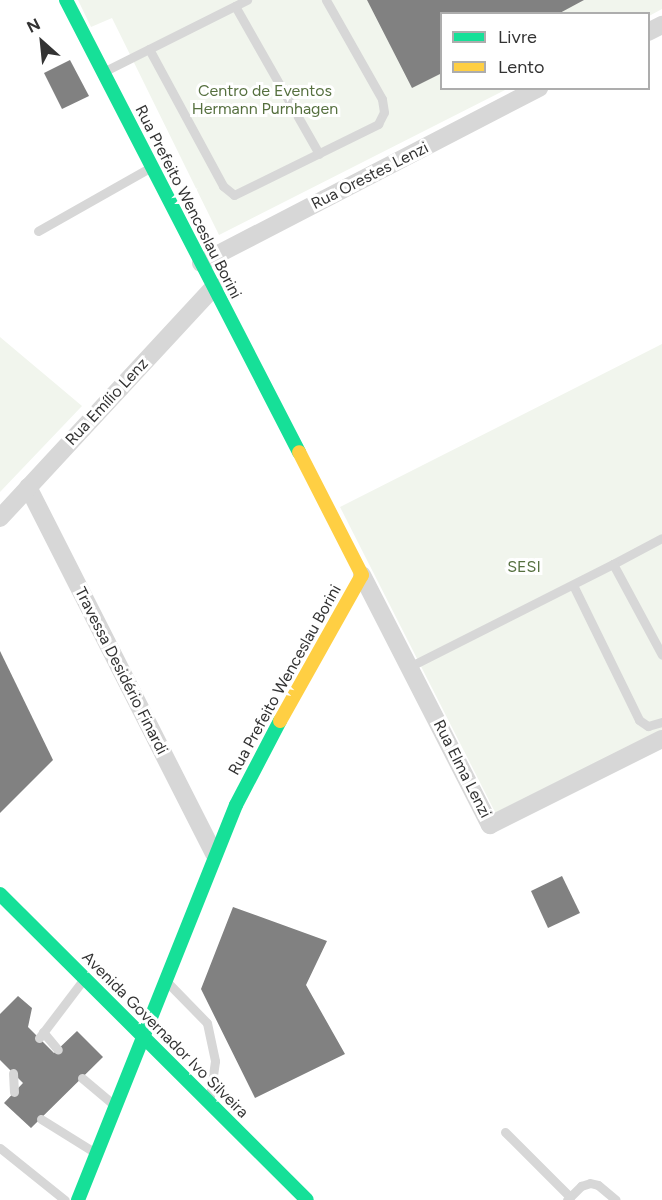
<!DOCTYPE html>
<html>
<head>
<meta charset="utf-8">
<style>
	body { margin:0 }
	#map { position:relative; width:662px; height:1200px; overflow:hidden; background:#fff; font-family:Figtree,sans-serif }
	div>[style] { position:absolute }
	.green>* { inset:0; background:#f1f5ed }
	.building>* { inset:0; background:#818181 }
	.lane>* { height:9px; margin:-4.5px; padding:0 4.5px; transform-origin:4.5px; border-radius:4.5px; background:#d7d7d7 }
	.street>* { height:18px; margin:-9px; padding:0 9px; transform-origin:9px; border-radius:9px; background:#d7d7d7 }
	.fast>* { height:14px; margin:-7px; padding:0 7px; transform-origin:7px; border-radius:7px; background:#16e098 }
	.slow>* { height:14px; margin:-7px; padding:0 7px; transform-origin:7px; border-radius:7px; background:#ffcf43 }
	span { translate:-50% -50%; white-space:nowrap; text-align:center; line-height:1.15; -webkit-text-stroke:6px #fff; paint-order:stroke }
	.park-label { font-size:16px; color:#56703f }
	.street-label { font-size:16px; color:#333 }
	.legend { position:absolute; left:440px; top:12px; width:210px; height:78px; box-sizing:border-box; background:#fff; border:2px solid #adadad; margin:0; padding:8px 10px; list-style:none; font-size:18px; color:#333 }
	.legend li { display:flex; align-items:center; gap:12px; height:30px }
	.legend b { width:30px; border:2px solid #adadad }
	.north { position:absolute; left:12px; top:12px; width:60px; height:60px; -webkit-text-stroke:4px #fff; paint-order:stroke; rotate:333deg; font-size:16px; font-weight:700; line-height:24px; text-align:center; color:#333 }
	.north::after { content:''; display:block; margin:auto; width:21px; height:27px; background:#333; clip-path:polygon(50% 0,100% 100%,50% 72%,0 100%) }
</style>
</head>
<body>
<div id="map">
	<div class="green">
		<div style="clip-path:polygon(78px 0,662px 0,662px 9px,649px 16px,648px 14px,442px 14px,442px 88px,507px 89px,219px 235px,112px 18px,91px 27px)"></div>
		<div style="clip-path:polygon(0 337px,82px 406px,0 492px)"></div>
		<div style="clip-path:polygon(662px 344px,662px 730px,496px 814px,340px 507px)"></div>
	</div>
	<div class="building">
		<div style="clip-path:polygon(367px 0,584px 0,558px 14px,442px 14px,442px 73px,412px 88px)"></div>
		<div style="clip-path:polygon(70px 60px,89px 96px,62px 109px,44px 73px)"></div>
		<div style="clip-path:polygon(0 651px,53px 760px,0 813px)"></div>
		<div style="clip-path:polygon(562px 876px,580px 913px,548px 928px,531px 891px)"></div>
		<div style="clip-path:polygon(233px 907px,327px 941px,306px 985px,345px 1054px,255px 1098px,201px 989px)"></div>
		<div style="clip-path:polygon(18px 996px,32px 1008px,28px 1027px,54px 1053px,77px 1031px,103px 1057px,31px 1128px,4px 1103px,23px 1083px,0 1060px,0 1014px)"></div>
	</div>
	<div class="lane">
		<div style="left:235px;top:6px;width:170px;rotate:60.4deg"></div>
		<div style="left:149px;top:49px;width:156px;rotate:61.6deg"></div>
		<div style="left:223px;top:186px;width:14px;rotate:39deg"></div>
		<div style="left:234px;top:195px;width:161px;rotate:-26.2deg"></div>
		<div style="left:378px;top:124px;width:13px;rotate:-63deg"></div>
		<div style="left:384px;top:112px;width:13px;rotate:-99deg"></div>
		<div style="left:382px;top:99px;width:114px;rotate:-119.5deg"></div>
		<div style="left:105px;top:71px;width:159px;rotate:-26.6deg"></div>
		<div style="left:38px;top:231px;width:130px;rotate:-29.5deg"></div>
		<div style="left:613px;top:564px;width:55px;rotate:-28deg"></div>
		<div style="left:573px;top:585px;width:150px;rotate:63.9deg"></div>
		<div style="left:639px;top:720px;width:11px;rotate:34deg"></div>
		<div style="left:648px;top:726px;width:15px;rotate:-16deg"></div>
		<div style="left:409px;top:667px;width:229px;rotate:-26.8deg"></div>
		<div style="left:613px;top:564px;width:103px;rotate:61.7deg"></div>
		<div style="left:169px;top:984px;width:54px;rotate:45.7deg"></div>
		<div style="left:207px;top:1023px;width:39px;rotate:78deg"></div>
		<div style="left:215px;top:1061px;width:37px;rotate:98deg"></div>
		<div style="left:43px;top:1032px;width:23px;rotate:50deg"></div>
		<div style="left:39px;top:1038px;width:73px;rotate:-52.8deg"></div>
		<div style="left:13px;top:1073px;width:19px;rotate:87deg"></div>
		<div style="left:82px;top:1078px;width:40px;rotate:40deg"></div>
		<div style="left:41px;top:1119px;width:62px;rotate:31.9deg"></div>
		<div style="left:505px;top:1132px;width:92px;rotate:45deg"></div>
		<div style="left:0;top:1148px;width:83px;rotate:38.7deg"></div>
		<div style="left:567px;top:1200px;width:20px;rotate:-45deg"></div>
		<div style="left:581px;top:1186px;width:9px;rotate:-18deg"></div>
		<div style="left:590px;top:1183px;width:8px;rotate:14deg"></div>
		<div style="left:598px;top:1185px;width:23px;rotate:40deg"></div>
	</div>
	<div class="street">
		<div style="left:648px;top:32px;width:16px;rotate:-27deg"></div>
		<div style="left:201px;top:263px;width:381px;rotate:-27.4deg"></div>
		<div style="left:28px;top:487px;width:411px;rotate:63.1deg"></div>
		<div style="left:0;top:518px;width:315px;rotate:-47.2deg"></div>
		<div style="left:362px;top:575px;width:281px;rotate:62.9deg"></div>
		<div style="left:490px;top:825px;width:192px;rotate:-26.6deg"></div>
	</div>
	<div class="fast">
		<div style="left:66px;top:0;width:509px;rotate:62.73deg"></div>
		<div style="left:0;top:894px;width:433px;rotate:44.9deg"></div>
		<div style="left:78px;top:1200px;width:425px;rotate:-68.2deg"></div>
		<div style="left:236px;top:805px;width:95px;rotate:-62.4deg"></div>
	</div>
	<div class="slow">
		<div style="left:280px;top:721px;width:167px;rotate:-60.7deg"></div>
		<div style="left:362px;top:575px;width:138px;rotate:-117.1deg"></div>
	</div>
	<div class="park-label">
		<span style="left:265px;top:100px">Centro de Eventos<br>Hermann Purnhagen</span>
		<span style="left:524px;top:567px">SESI</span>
	</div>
	<div class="street-label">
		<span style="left:370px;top:176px;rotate:-27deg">Rua Orestes Lenzi</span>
		<span style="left:188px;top:202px;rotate:63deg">Rua Prefeito Wenceslau Borini</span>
		<span style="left:107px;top:402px;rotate:-47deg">Rua Emílio Lenz</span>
		<span style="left:121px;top:671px;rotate:63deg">Travessa Desidério Finardi</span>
		<span style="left:285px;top:680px;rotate:-61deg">Rua Prefeito Wenceslau Borini</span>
		<span style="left:462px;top:769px;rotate:63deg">Rua Elma Lenzi</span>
		<span style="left:165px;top:1035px;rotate:45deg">Avenida Governador Ivo Silveira</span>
	</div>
	<ul class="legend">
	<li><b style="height:8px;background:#16e098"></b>Livre</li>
	<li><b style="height:8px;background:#ffcf43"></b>Lento</li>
	</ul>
	<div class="north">N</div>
</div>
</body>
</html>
